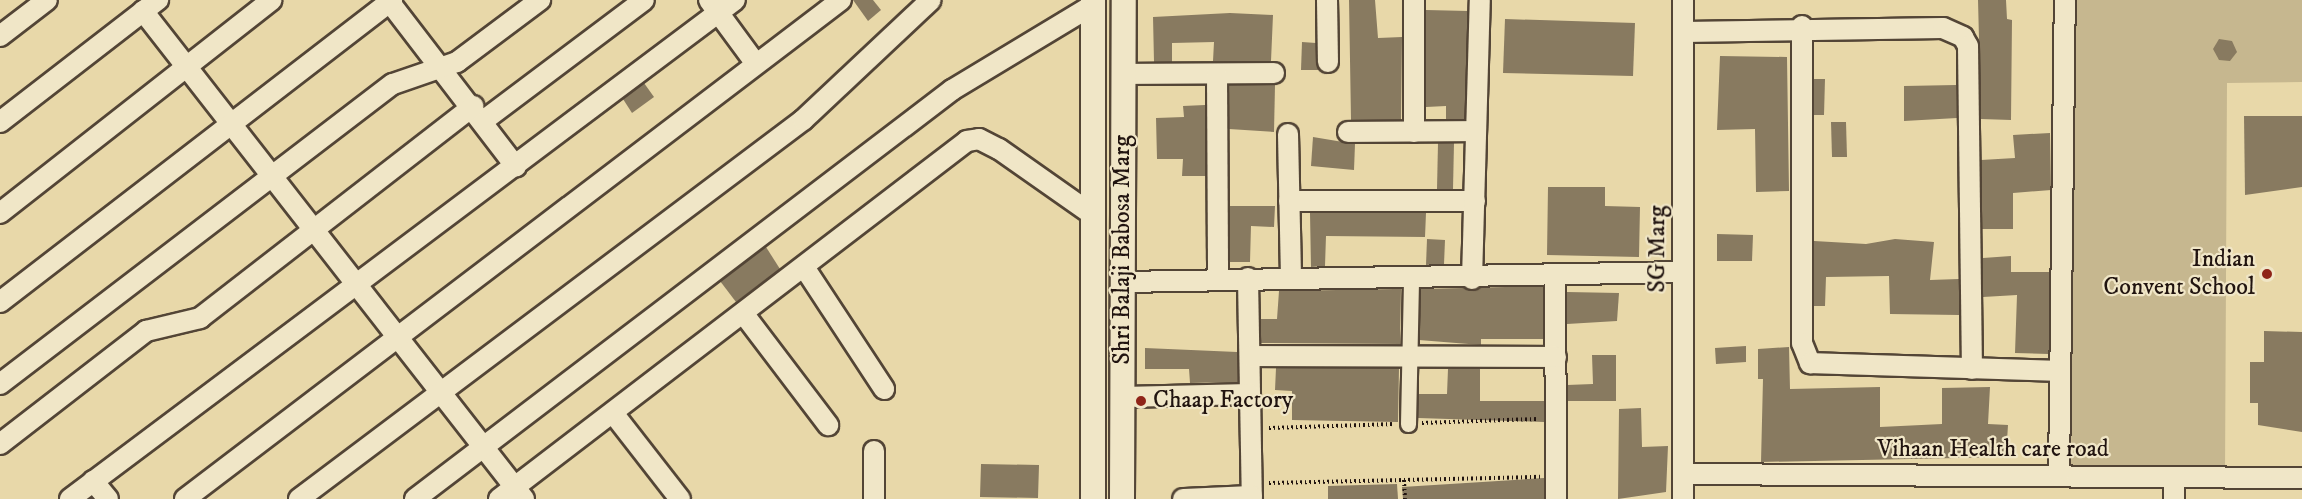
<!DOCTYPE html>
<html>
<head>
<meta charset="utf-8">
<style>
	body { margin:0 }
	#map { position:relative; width:2302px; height:499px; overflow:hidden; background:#e8d8a9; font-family:"IM FELL DW Pica",serif }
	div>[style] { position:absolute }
	.green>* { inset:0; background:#c6b78f }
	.building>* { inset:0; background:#887a60 }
	.path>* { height:4px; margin-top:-2px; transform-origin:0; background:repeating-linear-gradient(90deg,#211410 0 1.5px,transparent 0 4.5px) }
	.roads { filter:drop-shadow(2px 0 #534536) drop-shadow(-2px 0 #534536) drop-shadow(0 2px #534536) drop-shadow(0 -2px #534536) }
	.pedestrian>* { height:15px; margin:-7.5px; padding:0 7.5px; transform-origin:7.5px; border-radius:7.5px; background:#f0e6c7 }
	.minor>* { height:20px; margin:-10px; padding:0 10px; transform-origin:10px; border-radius:10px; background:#f0e6c7 }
	.tertiary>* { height:24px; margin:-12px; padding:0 12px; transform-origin:12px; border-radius:12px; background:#f0e6c7 }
	.dots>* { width:16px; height:16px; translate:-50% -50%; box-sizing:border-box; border:3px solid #f0e6c7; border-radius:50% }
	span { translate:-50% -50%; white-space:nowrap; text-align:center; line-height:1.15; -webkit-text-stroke:4.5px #f0e6c7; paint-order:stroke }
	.street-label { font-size:24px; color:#211410 }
	.poi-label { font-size:24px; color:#211410 }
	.right { translate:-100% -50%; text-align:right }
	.left { translate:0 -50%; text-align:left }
</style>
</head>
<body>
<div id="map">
	<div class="green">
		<div style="clip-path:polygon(2073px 0,2302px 0,2302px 82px,2227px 83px,2225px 476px,2071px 476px)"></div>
	</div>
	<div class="building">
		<div style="clip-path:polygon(853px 0,873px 0,881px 10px,868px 21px)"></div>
		<div style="clip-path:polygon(1349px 0,1375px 0,1378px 38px,1402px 37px,1401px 120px,1351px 120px)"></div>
		<div style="clip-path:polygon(1978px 0,2006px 0,2007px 19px,2012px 20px,2011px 120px,1981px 119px)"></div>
		<div style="clip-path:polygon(1426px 10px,1468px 11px,1465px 119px,1446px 119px,1446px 106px,1426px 107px)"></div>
		<div style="clip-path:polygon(1230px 13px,1273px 15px,1271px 61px,1213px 61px,1214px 42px,1172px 43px,1172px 62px,1154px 62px,1153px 17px)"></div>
		<div style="clip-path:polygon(1505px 19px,1635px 23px,1633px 76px,1503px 73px)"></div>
		<div style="clip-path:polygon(2219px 39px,2232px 41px,2237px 52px,2230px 61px,2219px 60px,2213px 49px)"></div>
		<div style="clip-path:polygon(1302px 42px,1316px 43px,1320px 70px,1301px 70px)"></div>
		<div style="clip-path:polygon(1720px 56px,1787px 57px,1789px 191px,1756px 192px,1755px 129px,1717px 130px)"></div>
		<div style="clip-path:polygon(1814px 79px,1825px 79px,1824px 115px,1814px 115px)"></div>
		<div style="clip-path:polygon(644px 83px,654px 97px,632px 113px,623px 99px)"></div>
		<div style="clip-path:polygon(1229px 85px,1275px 85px,1274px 132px,1229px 129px)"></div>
		<div style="clip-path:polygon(1956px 85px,1957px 118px,1904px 121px,1904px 86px)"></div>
		<div style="clip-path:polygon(1205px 105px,1206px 176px,1182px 176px,1183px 159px,1157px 159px,1156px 118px,1184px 117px,1183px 106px)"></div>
		<div style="clip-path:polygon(2244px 116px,2302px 116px,2302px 187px,2245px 195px)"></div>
		<div style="clip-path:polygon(1831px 122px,1846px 122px,1847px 157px,1832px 157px)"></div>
		<div style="clip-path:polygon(2050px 133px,2051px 190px,2013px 193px,2013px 229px,1982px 229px,1981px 160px,2015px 158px,2013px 135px)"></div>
		<div style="clip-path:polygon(1313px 137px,1355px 144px,1354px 170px,1311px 166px)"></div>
		<div style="clip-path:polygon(1438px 143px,1454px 143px,1453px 189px,1437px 189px)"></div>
		<div style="clip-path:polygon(1548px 187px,1605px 187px,1605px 206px,1640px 207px,1639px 257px,1547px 255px)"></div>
		<div style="clip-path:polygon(1230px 206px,1275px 206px,1274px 227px,1251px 226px,1250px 262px,1230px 262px)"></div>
		<div style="clip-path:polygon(1310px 213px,1426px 213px,1425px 237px,1326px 236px,1325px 266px,1311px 267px)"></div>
		<div style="clip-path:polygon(1717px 234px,1753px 235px,1752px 261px,1717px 261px)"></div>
		<div style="clip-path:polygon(1427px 239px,1445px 240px,1444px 264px,1426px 265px)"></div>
		<div style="clip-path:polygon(1895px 239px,1934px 242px,1930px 280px,1959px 279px,1959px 315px,1890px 314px,1889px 276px,1826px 277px,1825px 306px,1814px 306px,1814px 241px,1866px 244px)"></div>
		<div style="clip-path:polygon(766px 247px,780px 269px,736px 302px,720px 281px)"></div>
		<div style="clip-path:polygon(2011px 256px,2011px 272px,2050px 272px,2049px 354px,2015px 353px,2017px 295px,1983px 297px,1983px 258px)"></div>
		<div style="clip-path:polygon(1543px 286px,1543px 339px,1481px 339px,1481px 345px,1419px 340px,1421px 289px)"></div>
		<div style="clip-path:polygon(1394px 289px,1401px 289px,1400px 344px,1261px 343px,1261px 319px,1277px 319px,1279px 291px)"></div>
		<div style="clip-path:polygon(1567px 292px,1619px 293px,1617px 321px,1567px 324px)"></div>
		<div style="clip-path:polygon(2264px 331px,2302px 332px,2302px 432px,2258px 425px,2258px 403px,2250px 403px,2250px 362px,2264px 362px)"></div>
		<div style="clip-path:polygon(1746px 346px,1746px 362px,1716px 364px,1715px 348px)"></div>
		<div style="clip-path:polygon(1789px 347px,1790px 389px,1880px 387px,1880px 427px,1942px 424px,1942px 388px,1990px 387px,1988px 424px,2008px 425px,2006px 457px,1761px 462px,1763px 379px,1758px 379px,1758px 349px)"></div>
		<div style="clip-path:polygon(1145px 348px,1237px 352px,1238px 382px,1190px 383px,1189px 369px,1145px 369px)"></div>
		<div style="clip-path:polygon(1592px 355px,1616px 355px,1616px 401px,1568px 401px,1567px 385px,1593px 384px)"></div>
		<div style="clip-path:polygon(1276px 368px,1399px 368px,1398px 422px,1292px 420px,1292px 391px,1275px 390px)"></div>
		<div style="clip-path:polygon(1448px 369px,1480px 369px,1480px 401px,1544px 401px,1544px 422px,1418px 418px,1418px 394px,1447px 394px)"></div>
		<div style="clip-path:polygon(1641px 408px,1642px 447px,1668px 446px,1666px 492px,1618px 499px,1619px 409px)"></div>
		<div style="clip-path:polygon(981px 464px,1039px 465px,1038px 498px,980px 497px)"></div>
		<div style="clip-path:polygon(1544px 478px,1544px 499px,1403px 499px,1402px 487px)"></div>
		<div style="clip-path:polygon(1397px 484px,1398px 499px,1328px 499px,1328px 486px)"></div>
	</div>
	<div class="path">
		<div style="left:1422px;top:423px;width:116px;rotate:-2deg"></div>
		<div style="left:1269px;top:428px;width:125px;rotate:-1.8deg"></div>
		<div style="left:1404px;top:480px;width:19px;rotate:87deg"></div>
		<div style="left:1269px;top:483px;width:271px;rotate:-1.3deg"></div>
	</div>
	<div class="roads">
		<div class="pedestrian">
			<div style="left:1408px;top:424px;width:146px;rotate:-88.8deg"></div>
		</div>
		<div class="minor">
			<div style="left:388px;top:0;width:210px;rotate:52.5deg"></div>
			<div style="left:709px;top:0;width:79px;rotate:53.7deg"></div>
			<div style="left:1327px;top:0;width:62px;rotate:89.1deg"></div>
			<div style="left:1414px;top:0;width:132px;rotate:90deg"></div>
			<div style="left:143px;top:11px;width:619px;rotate:52.02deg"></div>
			<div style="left:1802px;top:26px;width:317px;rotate:90deg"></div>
			<div style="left:1802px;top:343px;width:22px;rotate:68deg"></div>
			<div style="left:1810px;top:363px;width:250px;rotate:1.8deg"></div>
			<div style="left:1684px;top:32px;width:259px;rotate:-0.9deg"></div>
			<div style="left:1943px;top:28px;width:22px;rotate:24deg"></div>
			<div style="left:1963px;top:37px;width:10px;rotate:61deg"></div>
			<div style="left:1968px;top:46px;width:323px;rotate:89.3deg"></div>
			<div style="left:0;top:36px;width:59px;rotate:-37.5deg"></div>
			<div style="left:1124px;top:74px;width:150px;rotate:-0.4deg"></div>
			<div style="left:1217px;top:74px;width:204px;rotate:89.7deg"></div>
			<div style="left:483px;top:121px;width:201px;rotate:-36.9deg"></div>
			<div style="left:0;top:122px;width:200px;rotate:-37.7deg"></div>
			<div style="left:1348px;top:132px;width:128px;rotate:-0.4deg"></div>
			<div style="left:1288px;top:134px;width:144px;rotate:88.8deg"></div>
			<div style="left:1289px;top:201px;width:186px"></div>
			<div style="left:0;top:213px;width:345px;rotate:-38.1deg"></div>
			<div style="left:804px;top:267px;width:146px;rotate:56.7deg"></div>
			<div style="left:1248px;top:278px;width:221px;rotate:89deg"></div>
			<div style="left:1555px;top:278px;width:221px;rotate:89.7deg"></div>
			<div style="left:1472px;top:279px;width:279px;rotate:-88.4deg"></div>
			<div style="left:1123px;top:282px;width:560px;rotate:-1.02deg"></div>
			<div style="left:0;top:302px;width:495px;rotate:-37.6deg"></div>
			<div style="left:743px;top:313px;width:141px;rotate:52.8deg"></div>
			<div style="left:1250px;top:356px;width:306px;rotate:0.2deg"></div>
			<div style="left:0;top:384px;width:494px;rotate:-37.4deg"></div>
			<div style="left:393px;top:84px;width:68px;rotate:-19deg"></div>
			<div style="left:457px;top:62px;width:104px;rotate:-36.8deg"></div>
			<div style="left:1122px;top:397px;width:128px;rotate:-1.3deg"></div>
			<div style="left:613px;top:413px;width:109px;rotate:52.1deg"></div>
			<div style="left:0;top:444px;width:185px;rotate:-37.7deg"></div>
			<div style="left:146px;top:331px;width:56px;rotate:-13.5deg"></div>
			<div style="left:200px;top:318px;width:346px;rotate:-37.8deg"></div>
			<div style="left:1683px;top:474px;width:619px;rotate:0.37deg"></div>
			<div style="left:2059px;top:476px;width:476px;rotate:-89.3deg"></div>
			<div style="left:2174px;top:477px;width:22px;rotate:90deg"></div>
			<div style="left:93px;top:481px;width:23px;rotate:50deg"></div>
			<div style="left:70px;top:499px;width:831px;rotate:-36.88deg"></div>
			<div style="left:185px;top:499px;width:824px;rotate:-37.26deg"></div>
			<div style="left:299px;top:499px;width:631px;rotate:-36.94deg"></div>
			<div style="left:803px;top:120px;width:175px;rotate:-43.2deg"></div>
			<div style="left:415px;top:499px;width:675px;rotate:-37.29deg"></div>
			<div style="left:952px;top:90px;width:165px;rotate:-31.1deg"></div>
			<div style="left:499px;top:499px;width:589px;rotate:-37.41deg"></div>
			<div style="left:967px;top:141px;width:12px;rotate:-9deg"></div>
			<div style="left:979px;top:139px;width:22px;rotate:27deg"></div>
			<div style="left:999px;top:149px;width:115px;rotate:35.1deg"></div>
			<div style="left:874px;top:499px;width:48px;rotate:-90deg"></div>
			<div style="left:1183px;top:499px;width:69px;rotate:-2.5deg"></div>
			<div style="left:1683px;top:499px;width:499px;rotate:-90deg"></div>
		</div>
		<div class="tertiary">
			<div style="left:1093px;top:0;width:499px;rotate:90deg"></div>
			<div style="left:1122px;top:499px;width:499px;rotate:-89.8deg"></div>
		</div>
	</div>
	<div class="dots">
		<div style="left:2267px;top:274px;background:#8f2418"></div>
		<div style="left:1141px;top:401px;background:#8f2418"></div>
	</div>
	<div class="street-label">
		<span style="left:1658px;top:249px;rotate:-90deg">SG Marg</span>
		<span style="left:1123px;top:250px;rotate:-90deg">Shri Balaji Babosa Marg</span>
		<span style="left:1993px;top:450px">Vihaan Health care road</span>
	</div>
	<div class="poi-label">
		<span class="right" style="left:2255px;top:274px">Indian<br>Convent School</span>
		<span class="left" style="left:1153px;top:401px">Chaap Factory</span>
	</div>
</div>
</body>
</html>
